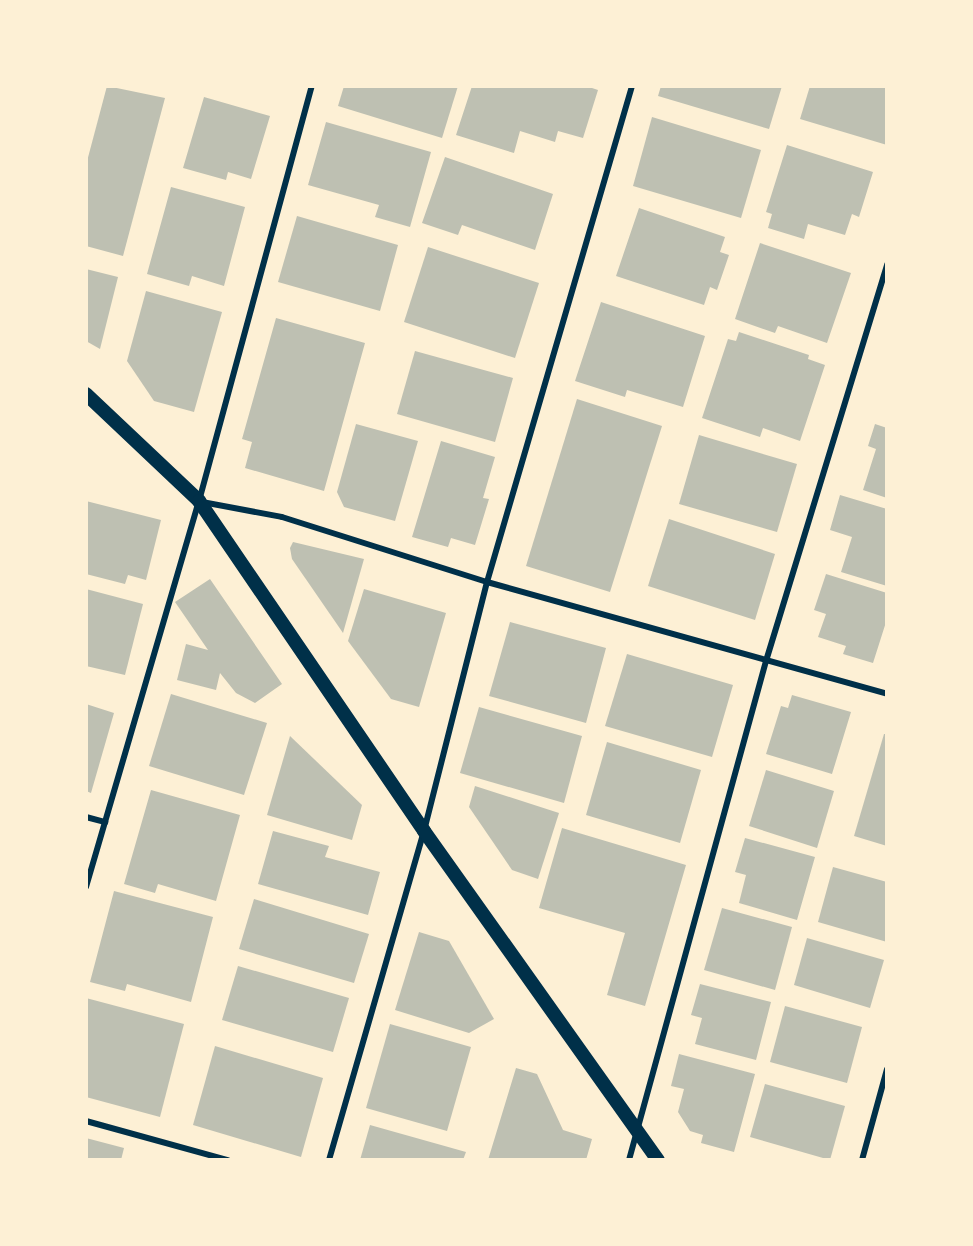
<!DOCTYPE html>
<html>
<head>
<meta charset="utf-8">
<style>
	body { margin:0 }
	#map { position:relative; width:973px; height:1246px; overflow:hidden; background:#fdf0d5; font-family:Georgia,serif }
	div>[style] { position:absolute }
	.building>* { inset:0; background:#bec0b2 }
	.service>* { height:6px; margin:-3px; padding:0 3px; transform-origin:3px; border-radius:3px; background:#003049 }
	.tertiary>* { height:14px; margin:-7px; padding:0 7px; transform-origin:7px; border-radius:7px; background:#003049 }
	span { translate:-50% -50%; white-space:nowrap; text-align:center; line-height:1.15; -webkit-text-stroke:8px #fdf0d5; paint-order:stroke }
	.frame { position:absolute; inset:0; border:88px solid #fdf0d5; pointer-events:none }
</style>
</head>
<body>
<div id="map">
	<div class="building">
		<div style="clip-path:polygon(107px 86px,165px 98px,123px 256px,86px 246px,86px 165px)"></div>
		<div style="clip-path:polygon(344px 86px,458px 86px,442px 138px,338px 106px)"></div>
		<div style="clip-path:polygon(472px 86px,586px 86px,598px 90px,583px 138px,558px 131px,555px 142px,520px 131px,514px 153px,456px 135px)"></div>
		<div style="clip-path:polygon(661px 86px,782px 86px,769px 129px,658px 96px)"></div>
		<div style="clip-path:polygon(810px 86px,887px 86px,887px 145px,800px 119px)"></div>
		<div style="clip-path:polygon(204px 97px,270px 116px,251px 179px,228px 172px,226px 180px,183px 168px)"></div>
		<div style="clip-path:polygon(652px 117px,761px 150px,741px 218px,633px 186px)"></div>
		<div style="clip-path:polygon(326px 122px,431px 152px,410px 227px,375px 217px,379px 205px,308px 185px)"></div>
		<div style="clip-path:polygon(787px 145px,873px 172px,859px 217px,852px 214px,845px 235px,808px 224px,804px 239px,768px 228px,772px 214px,766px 212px)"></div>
		<div style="clip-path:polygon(445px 157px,553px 194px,535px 250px,462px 225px,458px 235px,422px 223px)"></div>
		<div style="clip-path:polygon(171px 187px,245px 207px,224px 286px,192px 276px,189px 286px,147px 274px)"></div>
		<div style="clip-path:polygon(639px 208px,725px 237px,720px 252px,729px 255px,717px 290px,710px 287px,704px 305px,616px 276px)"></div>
		<div style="clip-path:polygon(297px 216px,398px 245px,380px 311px,278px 282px)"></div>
		<div style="clip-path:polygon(760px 243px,851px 273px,827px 343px,778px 326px,775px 333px,735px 319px)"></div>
		<div style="clip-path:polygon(428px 247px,539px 283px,515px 358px,404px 322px)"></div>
		<div style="clip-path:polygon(86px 269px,118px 277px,100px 349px,86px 341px)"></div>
		<div style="clip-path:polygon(146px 291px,222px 312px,194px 412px,154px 401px,127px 361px)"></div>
		<div style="clip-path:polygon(601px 302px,705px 336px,683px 407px,627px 390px,625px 397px,575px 381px)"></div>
		<div style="clip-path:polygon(276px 318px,365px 343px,324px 491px,245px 468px,252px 442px,242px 439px)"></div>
		<div style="clip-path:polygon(739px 332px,809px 355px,808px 359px,825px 365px,800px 441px,763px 428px,760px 437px,702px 418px,728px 339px,736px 341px)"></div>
		<div style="clip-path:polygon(415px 351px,513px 378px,495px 442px,397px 414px)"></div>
		<div style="clip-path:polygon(577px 399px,662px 426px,610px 592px,526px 566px)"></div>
		<div style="clip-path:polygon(356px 424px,418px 441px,395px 521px,344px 507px,337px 492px)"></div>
		<div style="clip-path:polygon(875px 424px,887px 428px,887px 498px,863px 490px,876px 449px,868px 446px)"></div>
		<div style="clip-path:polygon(699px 435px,797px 464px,777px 532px,679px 504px)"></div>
		<div style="clip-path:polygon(441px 441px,495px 457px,483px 498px,489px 499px,475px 545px,451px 538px,448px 547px,412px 537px)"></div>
		<div style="clip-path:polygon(840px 495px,887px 509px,887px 586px,841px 572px,852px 537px,830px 530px)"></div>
		<div style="clip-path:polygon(86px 501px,161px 520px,146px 580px,128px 575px,125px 584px,86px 574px)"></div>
		<div style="clip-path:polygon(669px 519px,775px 554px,755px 620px,648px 586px)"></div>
		<div style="clip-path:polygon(293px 542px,364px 559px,343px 633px,292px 559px,290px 548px)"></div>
		<div style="clip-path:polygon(826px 574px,887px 593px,887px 619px,873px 663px,843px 654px,846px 646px,818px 637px,826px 614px,814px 610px)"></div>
		<div style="clip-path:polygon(210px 579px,282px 684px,255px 703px,236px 693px,220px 673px,216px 690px,177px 680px,186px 644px,208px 650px,175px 602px)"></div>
		<div style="clip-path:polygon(86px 589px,143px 604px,125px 675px,86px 666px)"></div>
		<div style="clip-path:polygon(364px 589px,446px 613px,419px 707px,391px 699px,348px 641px)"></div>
		<div style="clip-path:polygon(510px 622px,606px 648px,586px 723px,489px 696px)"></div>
		<div style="clip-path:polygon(627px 654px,733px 685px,712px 757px,605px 726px)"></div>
		<div style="clip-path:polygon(171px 694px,267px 723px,244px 795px,149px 766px)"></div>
		<div style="clip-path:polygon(792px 695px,851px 712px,832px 774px,766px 754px,781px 706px,788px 708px)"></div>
		<div style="clip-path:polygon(86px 704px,114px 713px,91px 793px,86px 791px)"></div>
		<div style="clip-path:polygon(479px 707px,582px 736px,564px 803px,460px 773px)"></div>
		<div style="clip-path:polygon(884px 734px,887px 734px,887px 846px,854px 836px)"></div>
		<div style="clip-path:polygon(290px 736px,362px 805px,352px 840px,267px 815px)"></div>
		<div style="clip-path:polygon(607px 742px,701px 770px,680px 843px,586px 815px)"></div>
		<div style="clip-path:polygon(766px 770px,834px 791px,817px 848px,749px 826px)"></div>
		<div style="clip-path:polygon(475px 786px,559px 813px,538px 879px,512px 870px,469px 807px)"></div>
		<div style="clip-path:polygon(151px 790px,240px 815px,216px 901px,158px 884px,155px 893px,124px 884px)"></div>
		<div style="clip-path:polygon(562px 828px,686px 865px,645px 1006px,607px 995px,625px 933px,539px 908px)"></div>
		<div style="clip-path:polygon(273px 831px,329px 846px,325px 857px,380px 872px,368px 915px,258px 884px)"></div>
		<div style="clip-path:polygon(745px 838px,815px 857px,797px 920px,739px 903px,746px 875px,735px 872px)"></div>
		<div style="clip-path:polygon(833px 867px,887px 882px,887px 942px,818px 922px)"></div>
		<div style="clip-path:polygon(114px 891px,213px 917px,191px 1002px,127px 984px,125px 991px,90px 982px)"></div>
		<div style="clip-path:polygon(254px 899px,369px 934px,354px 983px,239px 949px)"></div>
		<div style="clip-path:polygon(722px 908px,792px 927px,775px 990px,704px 970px)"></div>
		<div style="clip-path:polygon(419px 932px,449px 941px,494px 1019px,469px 1033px,395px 1010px)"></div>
		<div style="clip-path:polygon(807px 938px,884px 960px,870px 1008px,794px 985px)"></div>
		<div style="clip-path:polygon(238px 966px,349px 998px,333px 1052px,222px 1020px)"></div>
		<div style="clip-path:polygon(700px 984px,771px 1002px,756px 1060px,695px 1044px,702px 1018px,691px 1015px)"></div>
		<div style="clip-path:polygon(86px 998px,184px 1024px,160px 1117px,86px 1097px)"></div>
		<div style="clip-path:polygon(785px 1006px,862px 1027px,847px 1083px,770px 1062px)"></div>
		<div style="clip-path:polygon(390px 1024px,471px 1047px,447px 1131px,366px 1108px)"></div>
		<div style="clip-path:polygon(215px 1046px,323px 1078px,301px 1157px,193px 1125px)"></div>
		<div style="clip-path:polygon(679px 1054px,755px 1074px,734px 1152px,701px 1143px,703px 1135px,690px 1131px,678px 1112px,684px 1089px,671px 1086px)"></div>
		<div style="clip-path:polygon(516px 1068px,537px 1074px,563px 1130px,592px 1139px,586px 1160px,488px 1160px)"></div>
		<div style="clip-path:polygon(765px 1084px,845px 1106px,830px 1160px,750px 1137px)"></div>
		<div style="clip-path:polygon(370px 1125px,466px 1152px,463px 1160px,360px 1160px)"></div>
		<div style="clip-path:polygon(86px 1138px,124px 1148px,121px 1160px,86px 1160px)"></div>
	</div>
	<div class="service">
		<div style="left:202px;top:502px;width:81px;rotate:10.6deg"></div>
		<div style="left:282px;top:517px;width:215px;rotate:17.6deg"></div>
		<div style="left:487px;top:582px;width:415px;rotate:15.6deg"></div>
		<div style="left:86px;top:817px;width:20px;rotate:15deg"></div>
		<div style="left:86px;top:887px;width:402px;rotate:-73.7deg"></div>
		<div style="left:199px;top:501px;width:430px;rotate:-74.8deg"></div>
		<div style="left:86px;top:1121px;width:147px;rotate:15.4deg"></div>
		<div style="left:329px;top:1160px;width:342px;rotate:-73.9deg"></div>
		<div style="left:424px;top:831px;width:257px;rotate:-75.8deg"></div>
		<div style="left:487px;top:582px;width:517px;rotate:-73.7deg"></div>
		<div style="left:629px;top:1160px;width:517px;rotate:-74.65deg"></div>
		<div style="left:766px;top:661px;width:415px;rotate:-73deg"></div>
		<div style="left:862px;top:1160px;width:94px;rotate:-74.6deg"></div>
	</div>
	<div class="tertiary">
		<div style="left:86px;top:394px;width:156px;rotate:43.4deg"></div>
		<div style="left:199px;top:501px;width:399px;rotate:55.7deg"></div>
		<div style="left:424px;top:831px;width:404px;rotate:54.6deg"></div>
	</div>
	<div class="frame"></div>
</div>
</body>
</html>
